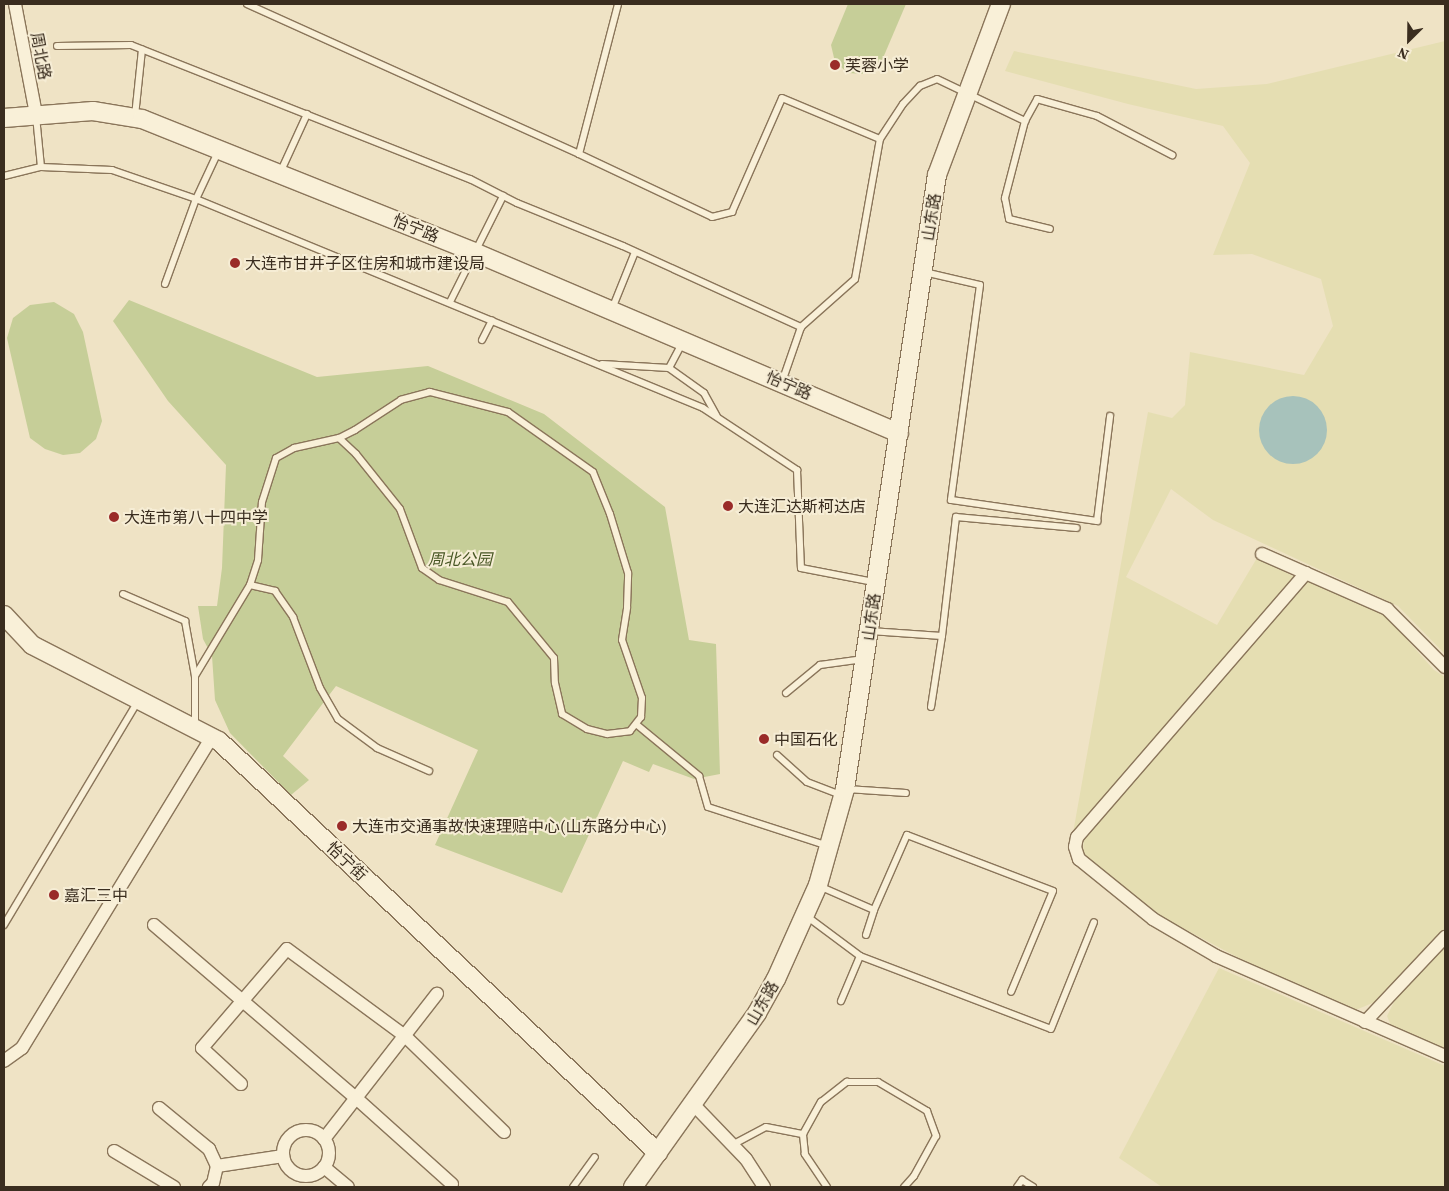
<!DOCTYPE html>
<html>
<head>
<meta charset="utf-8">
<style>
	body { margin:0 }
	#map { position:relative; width:1449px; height:1191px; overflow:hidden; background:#efe3c5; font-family:"Source Serif 4","Noto Sans SC",serif }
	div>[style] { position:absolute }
	.farmland>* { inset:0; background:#e5deb2 }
	.green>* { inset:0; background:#c6ce98 }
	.water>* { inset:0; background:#a7c2bb }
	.round { border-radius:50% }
	.roads { filter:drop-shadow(1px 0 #8a755a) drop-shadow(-1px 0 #8a755a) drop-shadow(0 1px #8a755a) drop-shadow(0 -1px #8a755a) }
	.lane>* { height:6px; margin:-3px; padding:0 3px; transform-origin:3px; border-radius:3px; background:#f9f0d8 }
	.street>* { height:12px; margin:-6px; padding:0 6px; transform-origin:6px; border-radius:6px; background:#f9f0d8 }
	.street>.ring { margin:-6px; padding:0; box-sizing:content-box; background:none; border:12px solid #f9f0d8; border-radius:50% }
	.secondary>* { height:18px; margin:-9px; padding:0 9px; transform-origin:9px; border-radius:9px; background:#f9f0d8 }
	.dots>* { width:14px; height:14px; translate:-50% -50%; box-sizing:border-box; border:2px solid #f6edd5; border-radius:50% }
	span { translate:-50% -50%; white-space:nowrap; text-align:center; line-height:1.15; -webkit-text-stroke:4px #f6edd5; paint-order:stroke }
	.street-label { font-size:16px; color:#3a2d1f }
	.poi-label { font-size:16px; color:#3a2d1f }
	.left { translate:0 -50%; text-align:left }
	.park-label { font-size:16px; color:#495725; font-style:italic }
	.frame { position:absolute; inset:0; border:5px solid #3a2d1f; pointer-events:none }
	.north { position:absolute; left:1384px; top:15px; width:50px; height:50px; -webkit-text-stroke:4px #f6edd5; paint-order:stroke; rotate:203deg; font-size:14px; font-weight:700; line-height:20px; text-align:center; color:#3a2d1f }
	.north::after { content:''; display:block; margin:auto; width:18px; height:22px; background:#3a2d1f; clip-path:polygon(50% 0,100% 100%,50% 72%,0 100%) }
</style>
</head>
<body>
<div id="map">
	<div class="farmland">
		<div style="clip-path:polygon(1445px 41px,1445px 654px,1398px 606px,1213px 520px,1171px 489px,1126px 577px,1217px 625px,1257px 558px,1297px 578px,1073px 833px,1148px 412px,1172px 418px,1185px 405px,1190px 352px,1304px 375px,1333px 326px,1321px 279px,1252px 254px,1213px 255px,1250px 163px,1223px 126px,1128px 104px,1005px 71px,1014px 51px,1196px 89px,1267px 84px)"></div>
		<div style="clip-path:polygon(1305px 580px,1385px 615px,1434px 670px,1445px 677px,1445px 928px,1375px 1002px,1353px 1011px,1237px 957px,1164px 918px,1083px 856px,1084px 836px)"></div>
		<div style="clip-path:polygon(1445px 947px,1445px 1055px,1394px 1033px,1387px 1016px,1395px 1000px)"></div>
		<div style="clip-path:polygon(1219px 968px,1445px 1066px,1445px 1187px,1162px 1187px,1119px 1158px)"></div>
	</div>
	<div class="green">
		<div style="clip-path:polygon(848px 4px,906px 4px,880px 65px,865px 74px,848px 73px,835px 62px,831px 45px)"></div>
		<div style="clip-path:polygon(129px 300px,317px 377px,428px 366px,544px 414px,665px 507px,689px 640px,716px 644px,720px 774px,694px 779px,653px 764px,649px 772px,623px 761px,562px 893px,435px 845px,478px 750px,336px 686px,283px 756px,309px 780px,291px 795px,230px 733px,215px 700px,212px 656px,203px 639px,198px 606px,217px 606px,222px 568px,226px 465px,168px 401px,113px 321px)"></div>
		<div style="clip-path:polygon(54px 302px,74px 314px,83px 332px,102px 421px,96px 439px,80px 453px,63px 455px,45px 449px,30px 438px,7px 338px,13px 318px,30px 305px)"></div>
	</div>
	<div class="water">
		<div class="round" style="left:1259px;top:396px;width:68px;height:68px"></div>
	</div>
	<div class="roads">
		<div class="lane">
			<div style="left:247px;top:4px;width:364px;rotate:24.3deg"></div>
			<div style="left:579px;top:154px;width:155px;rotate:-75.4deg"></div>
			<div style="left:57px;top:46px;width:74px;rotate:-0.8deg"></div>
			<div style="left:131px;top:45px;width:365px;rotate:21.6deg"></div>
			<div style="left:470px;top:179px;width:53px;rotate:27.1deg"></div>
			<div style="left:517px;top:203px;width:114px;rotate:22.1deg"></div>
			<div style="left:623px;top:246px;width:196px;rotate:24.5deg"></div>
			<div style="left:36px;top:116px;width:51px;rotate:84.4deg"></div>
			<div style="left:135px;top:116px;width:67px;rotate:-84deg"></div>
			<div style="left:1025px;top:121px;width:80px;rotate:104.6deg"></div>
			<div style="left:1005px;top:198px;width:21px;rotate:79deg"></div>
			<div style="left:1009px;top:219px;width:42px;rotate:13.7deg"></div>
			<div style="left:579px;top:154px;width:147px;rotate:25.3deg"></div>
			<div style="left:712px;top:217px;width:21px;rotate:-14deg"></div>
			<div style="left:732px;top:212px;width:124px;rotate:-66.3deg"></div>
			<div style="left:782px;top:98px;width:106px;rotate:22.7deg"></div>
			<div style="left:280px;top:173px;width:65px;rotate:-65.4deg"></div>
			<div style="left:4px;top:176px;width:38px;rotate:-14deg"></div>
			<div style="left:41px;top:167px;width:71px;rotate:2.4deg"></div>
			<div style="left:112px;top:170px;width:89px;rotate:19deg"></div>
			<div style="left:196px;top:199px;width:548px;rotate:22.4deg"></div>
			<div style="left:703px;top:408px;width:113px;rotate:33.4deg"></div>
			<div style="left:797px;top:470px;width:98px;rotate:87.7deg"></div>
			<div style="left:801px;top:568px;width:74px;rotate:10.9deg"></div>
			<div style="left:924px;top:272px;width:57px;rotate:13.1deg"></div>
			<div style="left:980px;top:285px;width:217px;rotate:97.7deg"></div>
			<div style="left:951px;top:500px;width:148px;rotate:8.2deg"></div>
			<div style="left:1097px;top:521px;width:106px;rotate:-82.9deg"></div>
			<div style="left:165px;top:284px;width:90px;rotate:-70deg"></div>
			<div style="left:196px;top:199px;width:54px;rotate:-64.9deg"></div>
			<div style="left:450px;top:302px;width:119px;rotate:-63.4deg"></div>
			<div style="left:612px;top:309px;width:61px;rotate:-68deg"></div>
			<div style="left:482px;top:340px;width:22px;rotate:-63deg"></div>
			<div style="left:602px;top:364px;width:67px;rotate:3.4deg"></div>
			<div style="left:669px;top:368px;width:30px;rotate:-62deg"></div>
			<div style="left:669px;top:368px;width:43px;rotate:35.5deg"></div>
			<div style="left:704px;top:393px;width:26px;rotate:61deg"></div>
			<div style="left:782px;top:382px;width:58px;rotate:-70.9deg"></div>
			<div style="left:801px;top:327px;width:72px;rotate:-41.6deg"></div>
			<div style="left:855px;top:279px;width:142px;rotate:-79.9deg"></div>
			<div style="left:880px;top:139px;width:42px;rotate:-56.7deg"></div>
			<div style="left:903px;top:104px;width:25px;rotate:-47deg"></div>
			<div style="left:920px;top:86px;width:18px;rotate:-22deg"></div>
			<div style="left:937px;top:79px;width:98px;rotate:25.5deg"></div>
			<div style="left:1025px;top:121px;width:25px;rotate:-61deg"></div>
			<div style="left:1037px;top:99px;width:62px;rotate:15.8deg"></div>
			<div style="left:1097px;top:116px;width:85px;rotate:27.5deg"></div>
			<div style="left:250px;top:585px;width:26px;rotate:13deg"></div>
			<div style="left:275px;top:591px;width:32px;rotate:55deg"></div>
			<div style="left:293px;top:617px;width:76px;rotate:69.2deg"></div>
			<div style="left:320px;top:688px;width:36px;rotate:60deg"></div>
			<div style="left:338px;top:719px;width:49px;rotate:36.6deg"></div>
			<div style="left:377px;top:748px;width:57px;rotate:23.9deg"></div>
			<div style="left:123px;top:594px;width:68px;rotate:23.5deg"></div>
			<div style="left:185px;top:621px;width:56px;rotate:79.7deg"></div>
			<div style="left:870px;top:631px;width:72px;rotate:4deg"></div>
			<div style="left:942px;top:636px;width:120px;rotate:-83.3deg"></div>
			<div style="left:956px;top:517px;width:121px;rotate:5.2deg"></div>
			<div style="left:786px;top:693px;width:44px;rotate:-39.5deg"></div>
			<div style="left:820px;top:665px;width:44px;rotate:-7.8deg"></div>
			<div style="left:931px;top:707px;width:72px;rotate:-81.2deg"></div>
			<div style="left:636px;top:724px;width:82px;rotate:39.5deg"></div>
			<div style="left:699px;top:776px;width:32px;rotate:74deg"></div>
			<div style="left:708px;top:807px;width:126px;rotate:18deg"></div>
			<div style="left:195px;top:727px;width:51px;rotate:-90deg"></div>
			<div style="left:195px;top:676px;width:106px;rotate:-58.9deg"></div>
			<div style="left:250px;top:585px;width:26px;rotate:-72deg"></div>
			<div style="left:258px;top:560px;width:58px;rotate:-86.1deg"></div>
			<div style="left:262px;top:502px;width:46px;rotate:-72.3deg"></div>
			<div style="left:276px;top:458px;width:21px;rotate:-29deg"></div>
			<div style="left:294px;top:448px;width:46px;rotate:-12.5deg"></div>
			<div style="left:339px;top:438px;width:23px;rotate:43deg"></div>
			<div style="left:356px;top:454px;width:70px;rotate:51.3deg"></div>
			<div style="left:400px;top:509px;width:63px;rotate:69.6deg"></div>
			<div style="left:422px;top:568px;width:21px;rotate:35deg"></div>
			<div style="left:439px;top:580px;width:72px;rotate:17.7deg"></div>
			<div style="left:508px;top:602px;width:72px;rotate:50.6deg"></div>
			<div style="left:554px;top:658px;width:25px;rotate:88deg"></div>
			<div style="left:555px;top:683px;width:32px;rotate:77deg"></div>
			<div style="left:562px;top:714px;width:29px;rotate:31deg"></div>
			<div style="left:587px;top:729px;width:21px;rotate:14deg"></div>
			<div style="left:607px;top:734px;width:23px;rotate:-7deg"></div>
			<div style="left:630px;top:731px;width:18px;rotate:-52deg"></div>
			<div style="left:641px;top:717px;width:19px;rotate:-87deg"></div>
			<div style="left:642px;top:698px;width:61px;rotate:-109deg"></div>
			<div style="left:622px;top:640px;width:33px;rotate:-81deg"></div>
			<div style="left:627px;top:607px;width:34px;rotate:-88deg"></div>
			<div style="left:628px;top:573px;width:62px;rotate:-107deg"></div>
			<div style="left:610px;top:514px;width:45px;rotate:-112deg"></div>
			<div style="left:593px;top:472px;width:104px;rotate:-144.8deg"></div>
			<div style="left:508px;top:412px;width:81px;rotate:-165.6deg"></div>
			<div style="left:430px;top:392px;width:30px;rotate:165deg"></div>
			<div style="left:401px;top:400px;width:55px;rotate:146.9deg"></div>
			<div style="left:355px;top:430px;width:18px;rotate:153deg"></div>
			<div style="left:777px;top:755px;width:40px;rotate:42deg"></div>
			<div style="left:807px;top:782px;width:39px;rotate:21deg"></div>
			<div style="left:847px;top:789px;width:59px;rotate:3.9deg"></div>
			<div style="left:819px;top:886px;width:60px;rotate:23.6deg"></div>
			<div style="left:874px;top:910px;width:82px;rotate:-66.3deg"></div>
			<div style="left:907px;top:835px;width:156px;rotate:21deg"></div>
			<div style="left:1053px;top:891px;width:109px;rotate:112.6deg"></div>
			<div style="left:805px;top:915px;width:69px;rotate:36.7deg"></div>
			<div style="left:860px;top:956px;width:49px;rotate:112.9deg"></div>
			<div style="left:4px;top:925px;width:261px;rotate:-59.1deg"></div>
			<div style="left:866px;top:935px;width:26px;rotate:-72deg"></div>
			<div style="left:860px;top:956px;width:204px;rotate:20.9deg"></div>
			<div style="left:1051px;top:1029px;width:115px;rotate:-68.1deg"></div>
			<div style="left:732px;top:1145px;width:38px;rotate:-28deg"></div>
			<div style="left:766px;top:1127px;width:38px;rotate:11deg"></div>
			<div style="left:573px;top:1187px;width:37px;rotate:-54deg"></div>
			<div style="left:827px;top:1187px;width:40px;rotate:-124deg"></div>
			<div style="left:805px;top:1154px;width:20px;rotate:-96deg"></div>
			<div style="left:803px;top:1134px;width:37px;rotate:-61deg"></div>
			<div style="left:821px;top:1102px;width:33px;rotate:-38deg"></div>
			<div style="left:847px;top:1082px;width:31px"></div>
			<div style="left:878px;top:1082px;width:57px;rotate:30.6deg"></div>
			<div style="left:927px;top:1111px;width:27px;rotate:70deg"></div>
			<div style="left:936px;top:1136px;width:46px;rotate:118.8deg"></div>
			<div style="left:914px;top:1176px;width:15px;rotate:132deg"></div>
			<div style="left:1017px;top:1187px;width:9px;rotate:-54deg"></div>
			<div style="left:1022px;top:1180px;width:13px;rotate:32deg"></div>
		</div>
		<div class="street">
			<div style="left:15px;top:4px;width:112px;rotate:79.2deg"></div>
			<div style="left:1262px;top:554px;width:137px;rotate:23.7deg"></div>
			<div style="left:1387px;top:609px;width:82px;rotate:45deg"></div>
			<div style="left:1306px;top:573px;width:349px;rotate:130.9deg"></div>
			<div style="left:1077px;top:837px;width:10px;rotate:101deg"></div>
			<div style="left:1075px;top:847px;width:13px;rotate:72deg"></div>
			<div style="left:1079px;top:859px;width:95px;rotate:39deg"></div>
			<div style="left:1153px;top:919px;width:73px;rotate:30.4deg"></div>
			<div style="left:1216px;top:956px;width:250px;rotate:23.6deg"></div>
			<div style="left:154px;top:925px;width:266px;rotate:40.6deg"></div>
			<div style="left:356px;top:1098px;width:129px;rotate:41.9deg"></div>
			<div style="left:1365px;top:1022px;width:117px;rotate:-46.7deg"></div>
			<div style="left:4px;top:1061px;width:22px;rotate:-36deg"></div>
			<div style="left:22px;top:1048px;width:364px;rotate:-58.6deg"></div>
			<div style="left:241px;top:1084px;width:53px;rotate:-137.3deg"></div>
			<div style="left:202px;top:1048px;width:130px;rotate:-49.4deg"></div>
			<div style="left:287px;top:949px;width:147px;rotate:36.4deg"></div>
			<div style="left:405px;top:1036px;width:138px;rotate:44.1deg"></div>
			<div style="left:693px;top:1104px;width:76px;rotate:46.1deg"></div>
			<div style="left:746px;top:1159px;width:33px;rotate:57deg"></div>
			<div style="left:159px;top:1108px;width:65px;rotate:39.4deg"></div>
			<div style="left:209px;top:1149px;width:19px;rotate:65deg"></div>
			<div style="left:217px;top:1166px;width:17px;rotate:103deg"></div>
			<div style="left:213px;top:1183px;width:6px;rotate:135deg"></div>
			<div class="ring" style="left:283px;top:1130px;width:34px;height:34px"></div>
			<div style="left:324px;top:1139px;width:184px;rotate:-52.1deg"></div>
			<div style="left:114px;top:1151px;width:70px;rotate:31deg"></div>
			<div style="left:217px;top:1166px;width:67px;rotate:-8.6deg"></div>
			<div style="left:324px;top:1167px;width:31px;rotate:40deg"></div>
		</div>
		<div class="secondary">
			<div style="left:4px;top:118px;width:89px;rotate:-4.5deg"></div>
			<div style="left:93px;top:111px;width:50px;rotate:9.3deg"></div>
			<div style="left:142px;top:119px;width:358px;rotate:21.8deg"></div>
			<div style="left:474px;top:252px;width:462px;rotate:23.1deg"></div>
			<div style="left:4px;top:615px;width:41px;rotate:47deg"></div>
			<div style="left:32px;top:645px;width:210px;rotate:27.2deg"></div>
			<div style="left:219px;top:741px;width:602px;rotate:43.18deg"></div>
			<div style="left:633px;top:1187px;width:214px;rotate:-54.5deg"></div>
			<div style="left:757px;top:1013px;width:39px;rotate:-61deg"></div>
			<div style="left:776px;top:979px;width:103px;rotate:-65.9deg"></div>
			<div style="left:818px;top:885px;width:100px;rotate:-74.3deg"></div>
			<div style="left:845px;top:789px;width:621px;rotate:-81.48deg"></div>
			<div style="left:937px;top:175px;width:183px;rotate:-69.5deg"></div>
		</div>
	</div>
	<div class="dots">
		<div style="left:835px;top:65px;background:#9a2b29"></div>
		<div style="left:235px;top:263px;background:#9a2b29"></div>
		<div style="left:728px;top:506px;background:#9a2b29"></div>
		<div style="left:114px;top:517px;background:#9a2b29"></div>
		<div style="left:764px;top:739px;background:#9a2b29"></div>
		<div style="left:342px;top:826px;background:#9a2b29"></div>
		<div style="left:54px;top:895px;background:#9a2b29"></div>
	</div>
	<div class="street-label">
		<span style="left:41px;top:56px;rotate:79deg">周北路</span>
		<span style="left:931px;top:217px;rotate:-81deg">山东路</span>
		<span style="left:416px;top:228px;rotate:22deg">怡宁路</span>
		<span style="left:789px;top:385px;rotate:23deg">怡宁路</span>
		<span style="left:871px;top:617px;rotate:-82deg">山东路</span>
		<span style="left:347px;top:861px;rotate:43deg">怡宁街</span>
		<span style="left:762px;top:1003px;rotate:-60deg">山东路</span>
	</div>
	<div class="poi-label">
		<span class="left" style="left:845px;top:65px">芙蓉小学</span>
		<span class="left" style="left:245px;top:263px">大连市甘井子区住房和城市建设局</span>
		<span class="left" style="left:738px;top:506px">大连汇达斯柯达店</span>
		<span class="left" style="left:124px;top:517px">大连市第八十四中学</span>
		<span class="left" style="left:774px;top:739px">中国石化</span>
		<span class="left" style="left:352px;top:826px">大连市交通事故快速理赔中心(山东路分中心)</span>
		<span class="left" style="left:64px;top:895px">嘉汇三中</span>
	</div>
	<div class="park-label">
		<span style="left:460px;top:559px">周北公园</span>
	</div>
	<div class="frame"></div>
	<div class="north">N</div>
</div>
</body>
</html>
